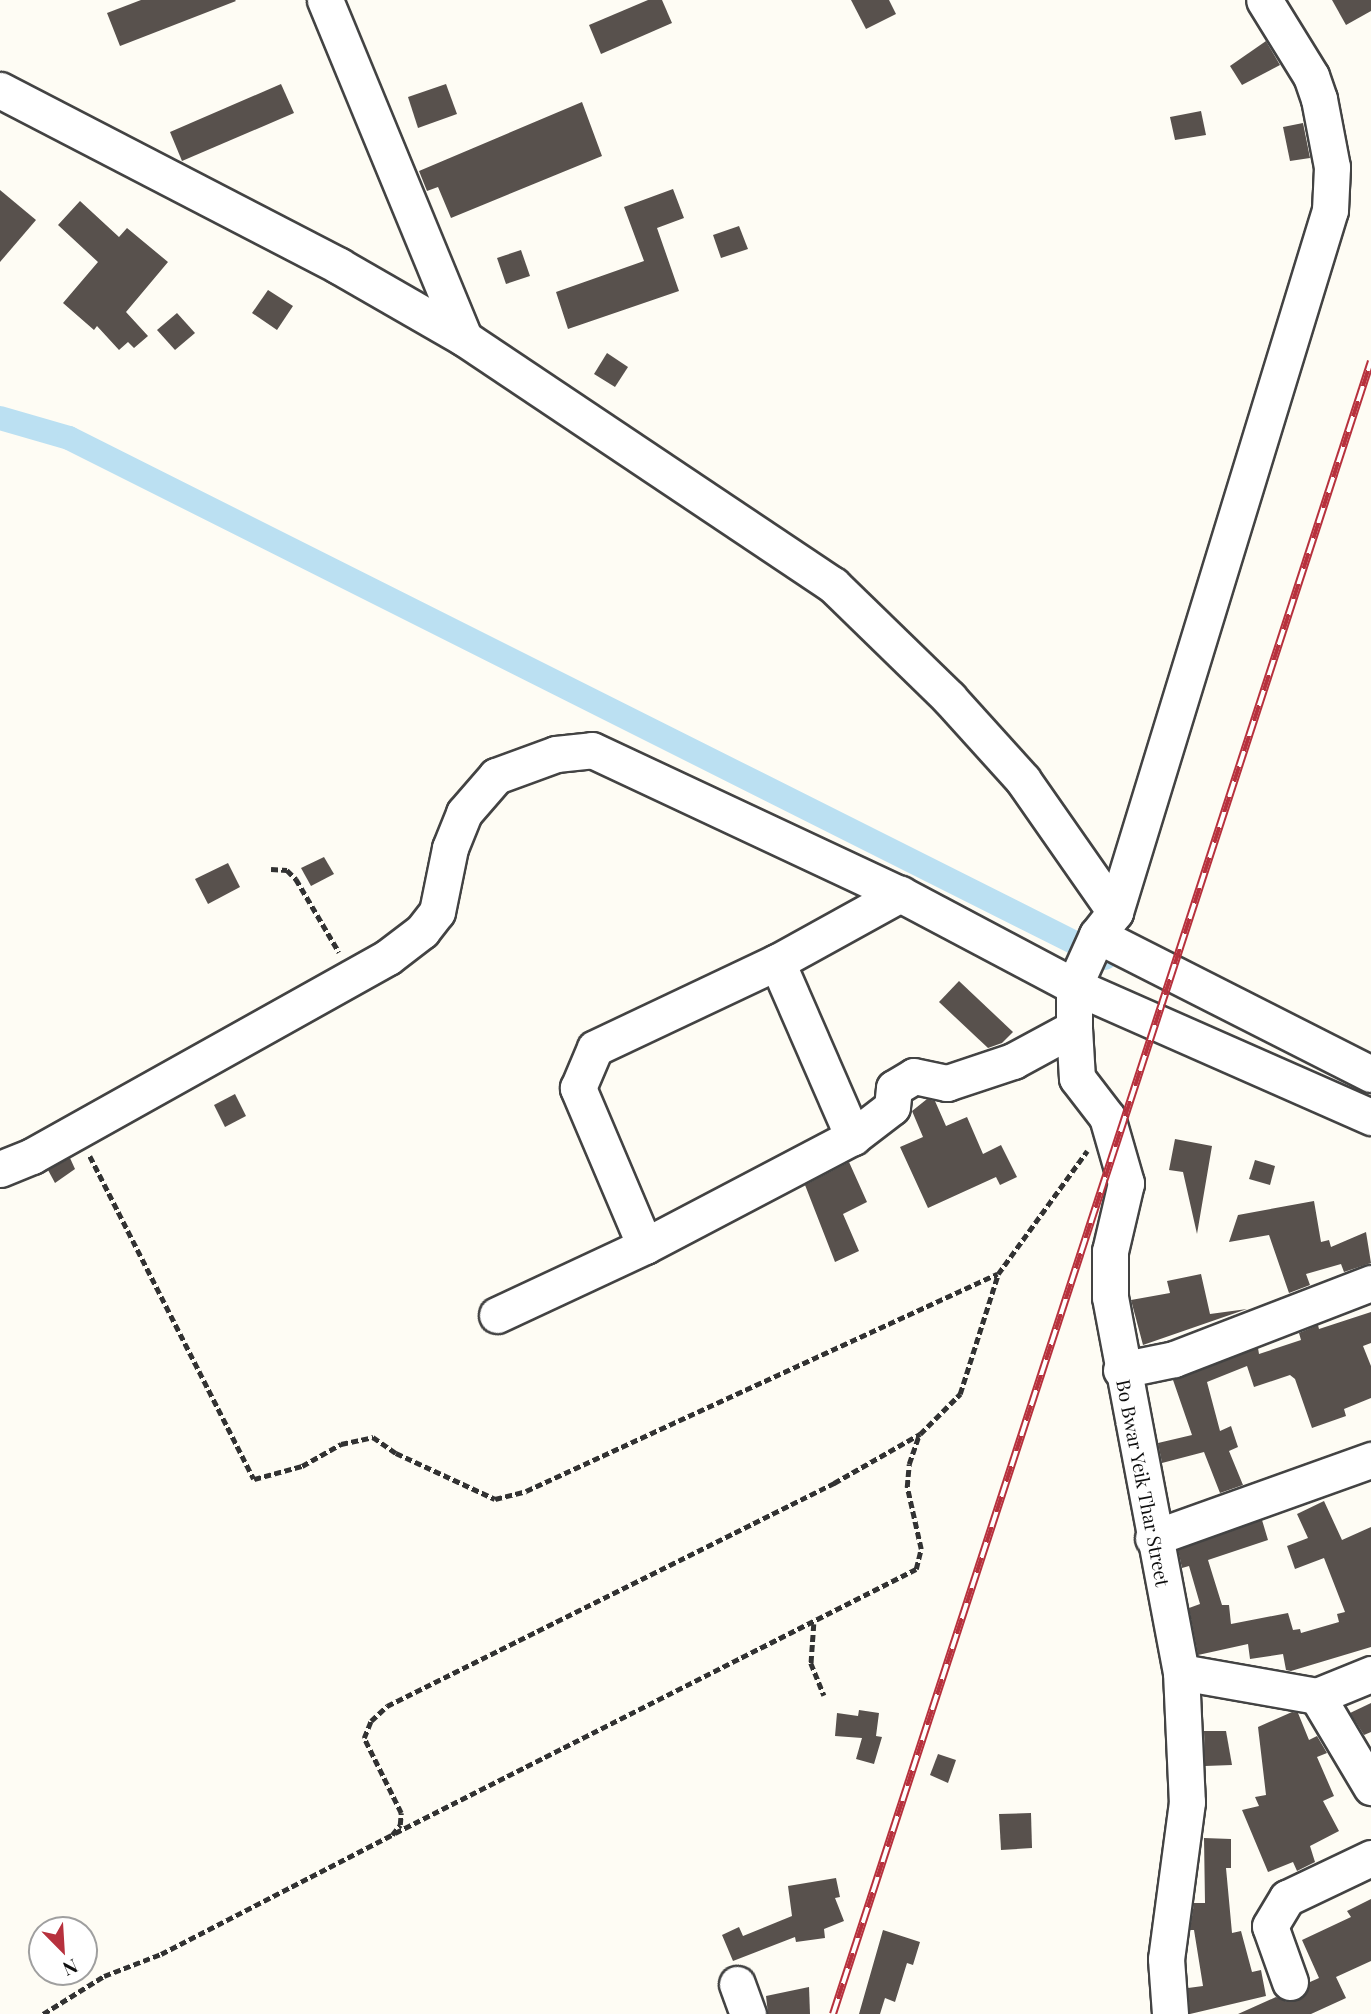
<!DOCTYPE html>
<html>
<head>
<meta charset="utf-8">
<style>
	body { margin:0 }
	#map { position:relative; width:1371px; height:2014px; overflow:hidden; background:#fefcf4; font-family:"Playfair Display",serif }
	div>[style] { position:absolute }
	.canal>* { height:24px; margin:-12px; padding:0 12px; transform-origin:12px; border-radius:12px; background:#bbe0f2 }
	.building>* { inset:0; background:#58514d }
	.path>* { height:4.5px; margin-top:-2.25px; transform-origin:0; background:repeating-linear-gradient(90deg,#323232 0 7px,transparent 0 10.5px) }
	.roads { filter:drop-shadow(2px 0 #434343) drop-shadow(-2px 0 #434343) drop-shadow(0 2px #434343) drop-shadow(0 -2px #434343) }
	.minor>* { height:35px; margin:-17.5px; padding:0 17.5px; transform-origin:17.5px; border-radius:17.5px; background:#fff }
	.rail>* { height:8px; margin-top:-4px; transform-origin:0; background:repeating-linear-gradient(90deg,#fff 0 16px,#b7313d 0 32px); box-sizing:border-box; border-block:2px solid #b7313d }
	span { translate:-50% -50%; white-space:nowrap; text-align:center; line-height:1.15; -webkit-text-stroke:7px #fff; paint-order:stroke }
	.street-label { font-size:19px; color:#101010 }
	.north { position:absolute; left:28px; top:1916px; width:70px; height:70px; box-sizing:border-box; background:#fff; border:2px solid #9f9f9f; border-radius:50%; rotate:156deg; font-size:19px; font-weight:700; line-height:28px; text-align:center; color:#101010 }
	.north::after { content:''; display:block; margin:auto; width:24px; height:32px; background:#b7313d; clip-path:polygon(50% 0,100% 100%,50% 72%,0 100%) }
</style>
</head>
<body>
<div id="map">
	<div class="canal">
		<div style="left:0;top:418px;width:72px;rotate:16.2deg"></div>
		<div style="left:69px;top:438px;width:1159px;rotate:26.65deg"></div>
	</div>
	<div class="building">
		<div style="clip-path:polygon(141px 0,235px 0,236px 1px,120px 46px,107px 13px)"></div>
		<div style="clip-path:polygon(648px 0,662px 0,672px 23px,601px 54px,589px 25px)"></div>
		<div style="clip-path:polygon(851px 0,889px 0,896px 14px,866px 29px)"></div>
		<div style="clip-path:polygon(1332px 0,1371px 0,1371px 11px,1346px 25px)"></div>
		<div style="clip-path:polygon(1266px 41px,1280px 65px,1242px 85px,1230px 66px)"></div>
		<div style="clip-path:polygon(281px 84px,294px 113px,182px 161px,170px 132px)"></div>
		<div style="clip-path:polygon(446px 84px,457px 114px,418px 128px,408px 97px)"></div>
		<div style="clip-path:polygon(582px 102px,602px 156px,451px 218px,438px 187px,427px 191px,419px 171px)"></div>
		<div style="clip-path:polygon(1201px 111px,1206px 135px,1175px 140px,1170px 117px)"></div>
		<div style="clip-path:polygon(1303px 123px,1310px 158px,1290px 161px,1283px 127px)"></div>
		<div style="clip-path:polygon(673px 189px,684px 218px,657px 228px,679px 291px,568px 329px,556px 292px,644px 261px,624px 207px)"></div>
		<div style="clip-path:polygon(0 190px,36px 220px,0 262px)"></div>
		<div style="clip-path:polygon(80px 201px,119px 237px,127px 228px,168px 262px,126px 312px,148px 336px,134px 348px,128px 342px,119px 350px,97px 326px,94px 330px,63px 303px,98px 262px,58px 225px)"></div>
		<div style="clip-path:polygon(739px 226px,748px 249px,721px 258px,713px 235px)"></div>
		<div style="clip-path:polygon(521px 250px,530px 276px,506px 284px,497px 258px)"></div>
		<div style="clip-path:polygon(268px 290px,293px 306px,277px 330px,252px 313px)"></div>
		<div style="clip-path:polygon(177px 313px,195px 333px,175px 350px,157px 330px)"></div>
		<div style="clip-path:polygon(607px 353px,628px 367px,615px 387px,594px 374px)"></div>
		<div style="clip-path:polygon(324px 857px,334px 874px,311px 886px,301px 868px)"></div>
		<div style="clip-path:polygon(228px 863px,240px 887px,208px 904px,195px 879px)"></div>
		<div style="clip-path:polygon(959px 981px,1013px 1032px,1002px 1043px,988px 1048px,939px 1002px)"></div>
		<div style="clip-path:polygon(235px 1094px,246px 1116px,225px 1127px,214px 1105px)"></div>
		<div style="clip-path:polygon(927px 1099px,935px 1101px,946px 1126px,967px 1117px,983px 1154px,1001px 1145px,1017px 1177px,1000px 1185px,996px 1177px,928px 1208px,900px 1147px,923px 1137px,912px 1111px)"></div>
		<div style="clip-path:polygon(1175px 1139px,1212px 1146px,1197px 1234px,1183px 1172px,1169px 1170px)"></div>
		<div style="clip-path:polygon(70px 1158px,75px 1169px,55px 1183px,48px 1170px)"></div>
		<div style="clip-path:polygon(1255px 1160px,1275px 1166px,1270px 1185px,1249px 1179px)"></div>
		<div style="clip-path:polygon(849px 1162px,867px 1202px,843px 1214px,859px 1251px,835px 1262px,805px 1185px)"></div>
		<div style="clip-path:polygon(1314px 1201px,1321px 1242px,1329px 1240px,1331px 1247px,1366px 1232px,1371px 1263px,1344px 1272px,1341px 1264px,1306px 1274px,1310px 1285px,1289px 1293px,1269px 1235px,1229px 1242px,1238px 1215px)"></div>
		<div style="clip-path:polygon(1201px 1274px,1210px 1314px,1247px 1309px,1143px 1345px,1131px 1300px,1170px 1293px,1167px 1281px)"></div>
		<div style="clip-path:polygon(1371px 1312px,1371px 1343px,1363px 1346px,1371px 1366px,1371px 1398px,1344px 1409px,1346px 1416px,1312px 1428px,1295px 1379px,1290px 1375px,1254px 1387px,1247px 1366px,1207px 1382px,1220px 1431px,1231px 1426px,1238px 1447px,1229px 1451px,1243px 1485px,1220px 1493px,1204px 1452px,1162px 1463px,1158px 1443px,1192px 1435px,1173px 1380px,1258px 1348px,1259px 1354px,1301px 1340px,1299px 1333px,1318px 1325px,1319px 1329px)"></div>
		<div style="clip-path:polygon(1324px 1501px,1342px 1540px,1371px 1527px,1371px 1647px,1291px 1671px,1286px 1670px,1283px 1654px,1250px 1659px,1248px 1644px,1198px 1655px,1189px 1608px,1200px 1604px,1189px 1566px,1182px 1568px,1178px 1550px,1262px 1520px,1268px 1540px,1208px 1560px,1222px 1605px,1229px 1605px,1231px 1624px,1288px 1613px,1293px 1630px,1300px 1629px,1301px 1633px,1339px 1622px,1337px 1614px,1345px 1612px,1324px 1558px,1295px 1569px,1287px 1546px,1308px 1538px,1297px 1514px)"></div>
		<div style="clip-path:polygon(1371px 1703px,1371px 1732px,1364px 1735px,1350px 1713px)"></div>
		<div style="clip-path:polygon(859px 1710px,879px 1713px,876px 1736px,882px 1737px,874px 1764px,856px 1759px,862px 1738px,835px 1736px,837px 1713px,858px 1716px)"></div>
		<div style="clip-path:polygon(1292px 1712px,1298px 1713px,1309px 1740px,1317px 1736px,1327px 1753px,1317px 1757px,1334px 1796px,1323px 1801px,1339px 1831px,1310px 1846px,1315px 1862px,1297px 1871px,1293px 1862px,1268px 1872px,1242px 1810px,1259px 1806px,1255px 1797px,1266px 1795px,1258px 1727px)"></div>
		<div style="clip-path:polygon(1204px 1731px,1226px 1731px,1232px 1765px,1205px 1766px)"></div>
		<div style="clip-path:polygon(938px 1754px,956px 1760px,948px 1783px,930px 1775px)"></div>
		<div style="clip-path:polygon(1031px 1813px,1032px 1848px,1001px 1850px,999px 1814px)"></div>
		<div style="clip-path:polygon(1204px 1838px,1231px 1839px,1231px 1868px,1226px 1868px,1232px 1933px,1241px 1931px,1252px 1972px,1261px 1970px,1266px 1996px,1190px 2014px,1188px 1988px,1203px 1986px,1194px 1930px,1190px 1930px,1194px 1903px,1205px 1903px)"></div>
		<div style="clip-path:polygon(836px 1878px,840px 1897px,835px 1898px,844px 1921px,824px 1929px,825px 1938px,796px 1942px,795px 1937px,733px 1961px,722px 1935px,739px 1927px,743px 1936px,792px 1916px,788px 1886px)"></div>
		<div style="clip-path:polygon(1371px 1899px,1371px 1961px,1336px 1977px,1346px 1998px,1311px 2014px,1238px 2014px,1276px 1997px,1287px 2002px,1305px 1995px,1310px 1982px,1319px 1978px,1302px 1940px,1351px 1917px,1347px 1911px)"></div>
		<div style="clip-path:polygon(883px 1930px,920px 1942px,913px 1965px,907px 1963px,895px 2002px,885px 1998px,880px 2014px,859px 2014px)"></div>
		<div style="clip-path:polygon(809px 1987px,810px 2014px,768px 2014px,766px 1996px)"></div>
	</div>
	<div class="path">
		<div style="left:271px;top:869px;width:16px;rotate:4deg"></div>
		<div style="left:287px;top:870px;width:13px;rotate:45deg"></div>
		<div style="left:296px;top:879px;width:85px;rotate:59.5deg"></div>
		<div style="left:90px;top:1156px;width:362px;rotate:63.1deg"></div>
		<div style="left:254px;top:1479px;width:50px;rotate:-15.2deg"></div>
		<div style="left:302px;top:1466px;width:45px;rotate:-29.4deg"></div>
		<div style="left:341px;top:1444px;width:33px;rotate:-12deg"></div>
		<div style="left:373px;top:1437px;width:28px;rotate:35deg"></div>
		<div style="left:396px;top:1453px;width:109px;rotate:24.9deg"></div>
		<div style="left:495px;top:1499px;width:32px;rotate:-14deg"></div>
		<div style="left:526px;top:1491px;width:519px;rotate:-24.74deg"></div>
		<div style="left:814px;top:1624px;width:39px;rotate:94deg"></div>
		<div style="left:811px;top:1663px;width:35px;rotate:68deg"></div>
		<div style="left:395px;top:1833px;width:584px;rotate:-26.87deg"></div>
		<div style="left:916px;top:1569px;width:21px;rotate:-76deg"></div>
		<div style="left:921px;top:1549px;width:64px;rotate:-102.7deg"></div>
		<div style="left:907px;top:1487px;width:23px;rotate:-85deg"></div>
		<div style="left:909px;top:1464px;width:31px;rotate:-71deg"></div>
		<div style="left:43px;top:2014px;width:72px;rotate:-31.9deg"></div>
		<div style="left:104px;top:1976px;width:61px;rotate:-21.1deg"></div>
		<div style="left:161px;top:1954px;width:260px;rotate:-27.3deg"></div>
		<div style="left:392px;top:1835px;width:13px;rotate:-51deg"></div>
		<div style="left:400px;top:1825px;width:12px;rotate:-85deg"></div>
		<div style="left:401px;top:1813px;width:84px;rotate:-116.3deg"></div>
		<div style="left:364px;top:1738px;width:18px;rotate:-68deg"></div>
		<div style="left:371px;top:1721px;width:22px;rotate:-43deg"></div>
		<div style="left:387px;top:1706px;width:500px;rotate:-26.5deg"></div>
		<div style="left:834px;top:1483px;width:99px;rotate:-29.7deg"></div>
		<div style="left:920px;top:1434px;width:57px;rotate:-45deg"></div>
		<div style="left:960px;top:1394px;width:126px;rotate:-72.4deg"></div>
		<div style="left:998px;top:1274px;width:152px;rotate:-54.1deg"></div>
	</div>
	<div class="roads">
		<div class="minor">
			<div style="left:325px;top:0;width:365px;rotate:67.6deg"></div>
			<div style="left:464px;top:338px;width:444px;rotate:33.8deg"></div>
			<div style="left:833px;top:585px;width:162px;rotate:44.2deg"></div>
			<div style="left:949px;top:698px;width:110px;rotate:47.9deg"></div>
			<div style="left:1023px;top:780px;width:161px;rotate:55.1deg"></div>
			<div style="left:1115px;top:912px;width:29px;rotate:128deg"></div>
			<div style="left:1097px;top:935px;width:56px;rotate:114.3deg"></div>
			<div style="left:1074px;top:986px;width:42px;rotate:90deg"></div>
			<div style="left:1074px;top:1028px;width:50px;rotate:86.6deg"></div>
			<div style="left:1077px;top:1078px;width:49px;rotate:52.4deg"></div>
			<div style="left:1107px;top:1117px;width:69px;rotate:73.9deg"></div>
			<div style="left:1126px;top:1183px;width:70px;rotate:103.2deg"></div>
			<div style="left:1110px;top:1251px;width:46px;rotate:90deg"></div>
			<div style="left:1110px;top:1297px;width:382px;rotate:79.3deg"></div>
			<div style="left:1181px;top:1672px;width:130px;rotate:87.4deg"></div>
			<div style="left:1187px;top:1802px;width:158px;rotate:97.6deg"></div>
			<div style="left:1166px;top:1959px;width:55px;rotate:85.8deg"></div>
			<div style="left:0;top:90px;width:382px;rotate:27.4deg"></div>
			<div style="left:339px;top:266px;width:144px;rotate:29.9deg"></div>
			<div style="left:1115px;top:912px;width:734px;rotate:-72.97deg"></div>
			<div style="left:1330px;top:210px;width:43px;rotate:-87.3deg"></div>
			<div style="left:1332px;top:167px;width:69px;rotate:-100.8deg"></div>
			<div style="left:1319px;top:99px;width:24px;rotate:-109deg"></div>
			<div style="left:1311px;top:76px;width:89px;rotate:-121.7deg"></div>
			<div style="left:1097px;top:935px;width:307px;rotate:26.9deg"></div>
			<div style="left:777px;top:962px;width:191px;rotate:66.5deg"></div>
			<div style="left:0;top:1169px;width:35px;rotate:-22deg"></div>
			<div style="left:32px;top:1156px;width:408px;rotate:-29.2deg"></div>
			<div style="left:388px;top:957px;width:43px;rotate:-37.4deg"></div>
			<div style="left:422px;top:931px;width:24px;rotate:-52deg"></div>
			<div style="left:437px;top:912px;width:65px;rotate:-78.5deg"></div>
			<div style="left:450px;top:848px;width:38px;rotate:-68deg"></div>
			<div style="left:464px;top:813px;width:49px;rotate:-49.1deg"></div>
			<div style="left:496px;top:776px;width:64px;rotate:-20.1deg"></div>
			<div style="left:556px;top:754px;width:36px;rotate:-6deg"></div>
			<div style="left:592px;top:750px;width:340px;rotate:25.1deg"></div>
			<div style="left:900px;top:894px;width:197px;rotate:27.9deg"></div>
			<div style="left:1074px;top:986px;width:325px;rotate:23.8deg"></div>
			<div style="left:645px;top:1246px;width:172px;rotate:-113deg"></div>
			<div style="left:578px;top:1088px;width:43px;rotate:-67deg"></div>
			<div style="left:595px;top:1048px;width:201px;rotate:-25.3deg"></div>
			<div style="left:777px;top:962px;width:141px;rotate:-28.9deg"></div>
			<div style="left:497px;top:1315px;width:163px;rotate:-25deg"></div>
			<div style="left:645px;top:1246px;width:235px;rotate:-27.7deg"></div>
			<div style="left:853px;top:1137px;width:49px;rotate:-37.6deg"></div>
			<div style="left:892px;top:1107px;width:19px;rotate:-84deg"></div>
			<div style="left:894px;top:1088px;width:23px;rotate:-31deg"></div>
			<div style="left:914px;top:1076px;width:34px;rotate:12deg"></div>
			<div style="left:947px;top:1083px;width:70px;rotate:-18.4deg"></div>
			<div style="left:1013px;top:1061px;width:69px;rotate:-28.4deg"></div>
			<div style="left:1121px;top:1370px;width:54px;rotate:-11.7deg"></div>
			<div style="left:1174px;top:1359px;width:211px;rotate:-21.1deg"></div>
			<div style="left:1153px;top:1538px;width:232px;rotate:-19.7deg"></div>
			<div style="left:1181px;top:1672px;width:138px;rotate:10deg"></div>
			<div style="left:1317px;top:1696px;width:58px;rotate:-22.2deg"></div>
			<div style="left:1317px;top:1696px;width:106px;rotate:59.3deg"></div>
			<div style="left:1290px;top:1982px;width:59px;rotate:-109.7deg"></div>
			<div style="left:1270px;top:1926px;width:33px;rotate:-59deg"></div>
			<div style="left:1287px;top:1898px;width:93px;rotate:-25.5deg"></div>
			<div style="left:737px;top:1984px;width:32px;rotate:70deg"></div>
		</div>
	</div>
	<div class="rail">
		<div style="left:833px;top:2014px;width:1738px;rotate:-71.97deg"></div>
	</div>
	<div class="street-label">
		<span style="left:1143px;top:1483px;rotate:79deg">Bo Bwar Yeik Thar Street</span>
	</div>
	<div class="north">N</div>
</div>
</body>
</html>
